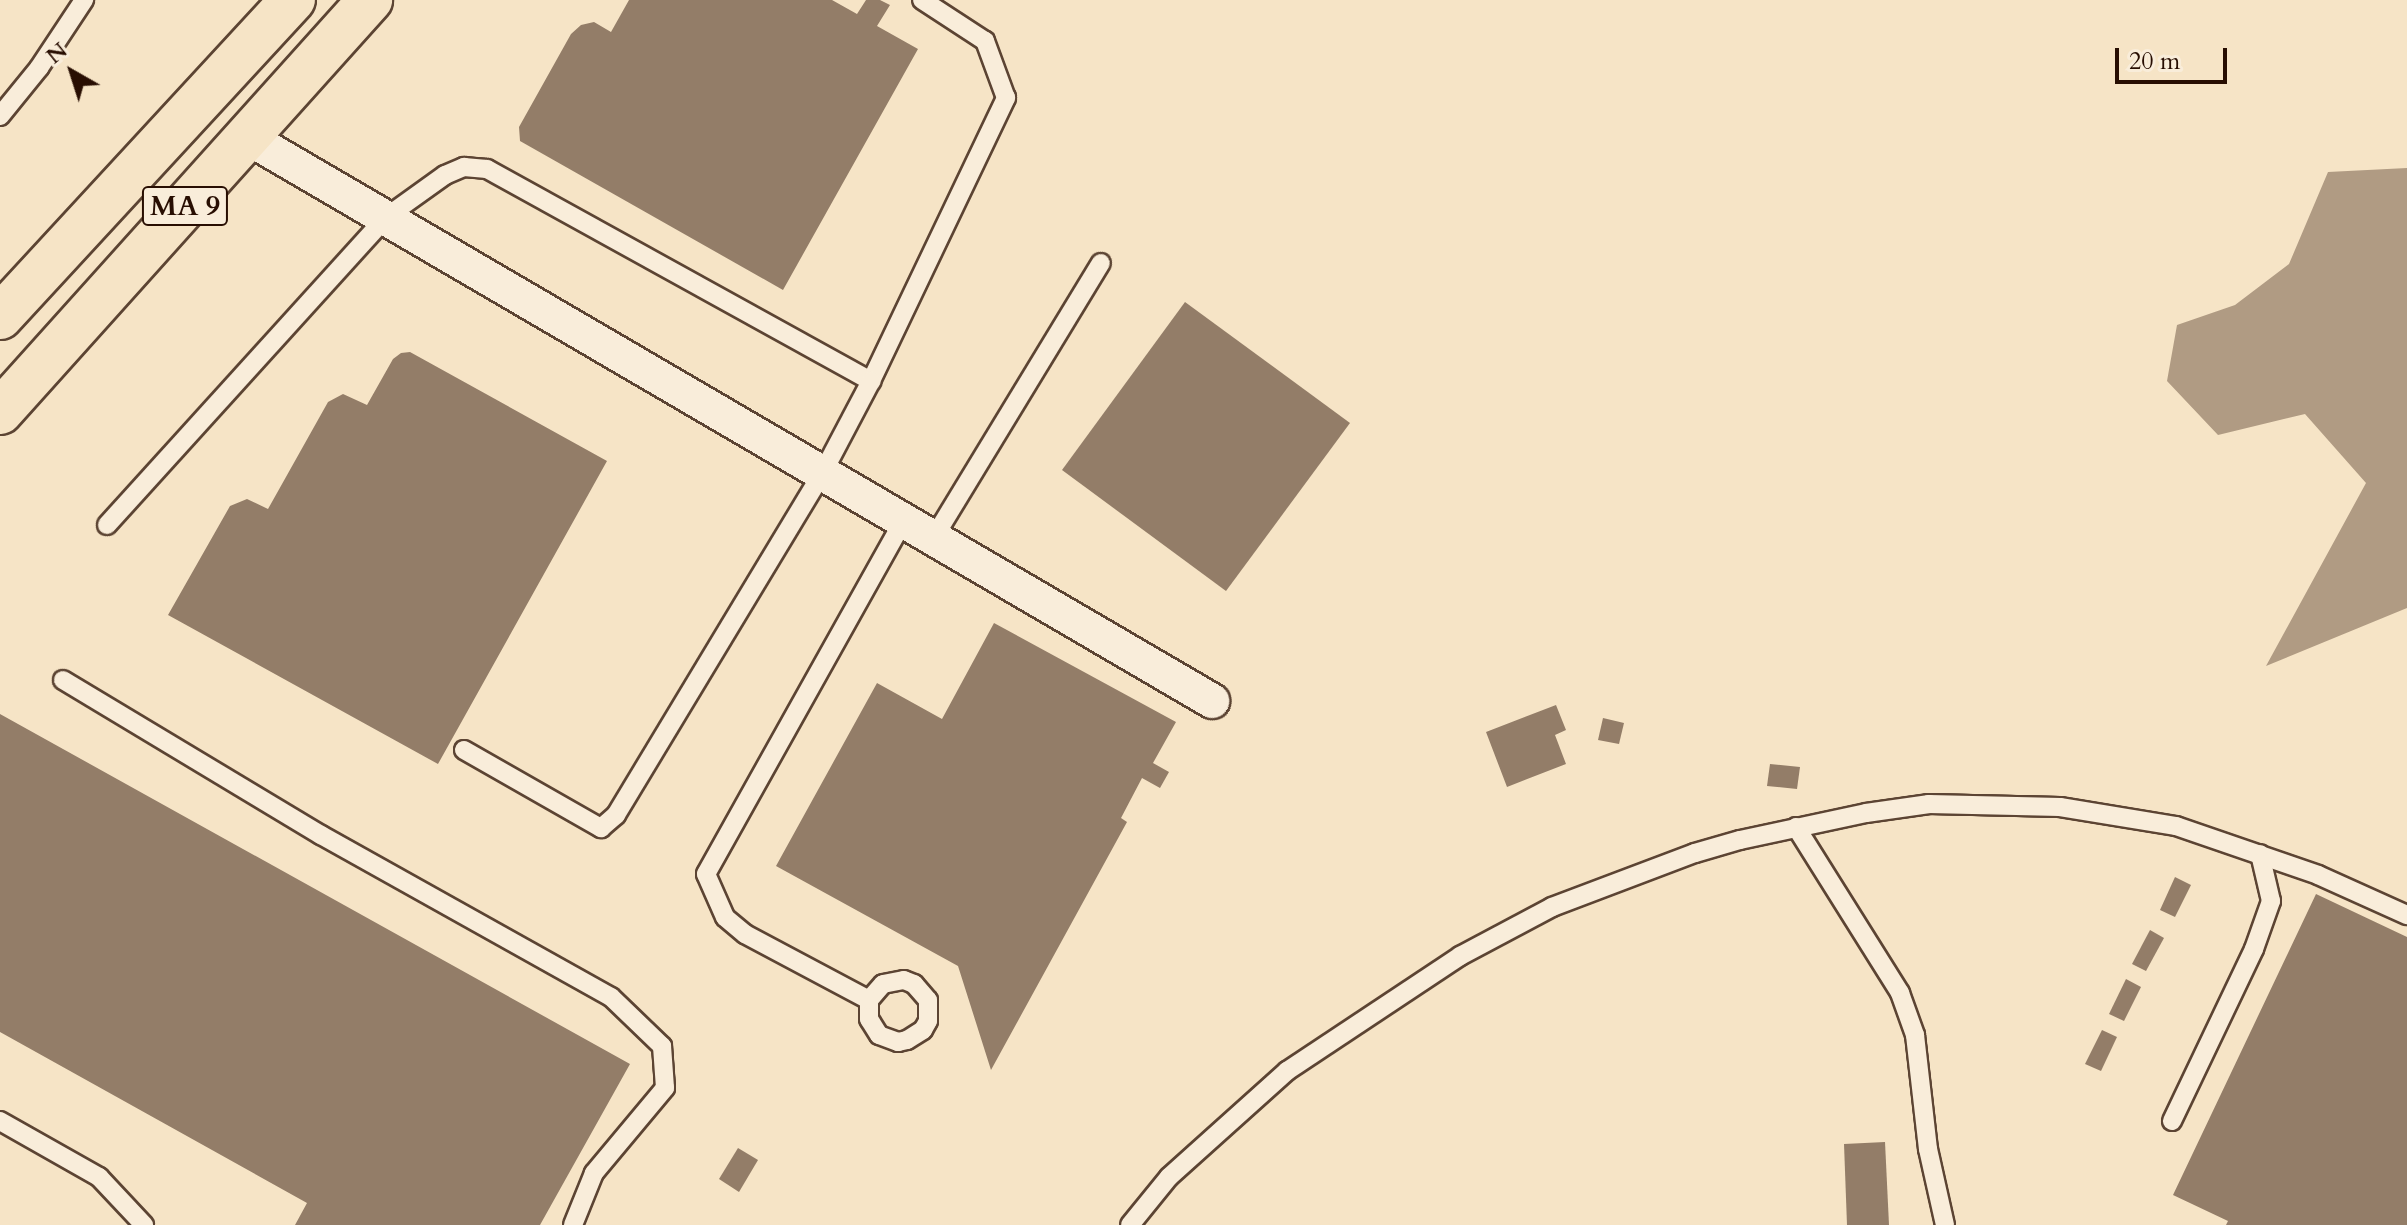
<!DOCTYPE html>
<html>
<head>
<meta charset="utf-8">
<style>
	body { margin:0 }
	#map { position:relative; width:2407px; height:1225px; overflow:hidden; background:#f6e4c6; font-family:Cardo,serif }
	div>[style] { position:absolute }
	.water>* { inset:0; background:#b09b83 }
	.building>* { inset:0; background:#937d68 }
	.roads { filter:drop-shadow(2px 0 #5c4433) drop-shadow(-2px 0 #5c4433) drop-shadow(0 2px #5c4433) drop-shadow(0 -2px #5c4433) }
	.lane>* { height:18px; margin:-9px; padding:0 9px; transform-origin:9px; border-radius:9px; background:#f9edda }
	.street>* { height:34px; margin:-17px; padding:0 17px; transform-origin:17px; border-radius:17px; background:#f9edda }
	.highway>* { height:44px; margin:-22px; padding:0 22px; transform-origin:22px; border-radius:22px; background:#f6e4c6 }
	span { translate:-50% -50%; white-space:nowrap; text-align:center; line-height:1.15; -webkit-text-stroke:6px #f9edda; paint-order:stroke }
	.shield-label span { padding:2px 6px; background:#f9edda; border:2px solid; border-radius:6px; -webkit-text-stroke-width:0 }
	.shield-label { font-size:28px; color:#280e02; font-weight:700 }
	.north { position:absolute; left:32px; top:32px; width:80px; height:80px; -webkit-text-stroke:6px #f9edda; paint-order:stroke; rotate:321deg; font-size:22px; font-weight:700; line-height:32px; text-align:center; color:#280e02 }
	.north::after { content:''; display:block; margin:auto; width:28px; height:36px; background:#280e02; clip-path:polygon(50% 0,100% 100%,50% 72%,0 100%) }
	.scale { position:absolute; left:2115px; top:48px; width:112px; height:36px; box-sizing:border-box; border:4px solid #280e02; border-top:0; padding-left:10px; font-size:24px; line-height:28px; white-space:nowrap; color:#280e02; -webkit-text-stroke:6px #f9edda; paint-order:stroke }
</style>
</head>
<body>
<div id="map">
	<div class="water">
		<div style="clip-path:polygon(2407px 168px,2407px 608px,2266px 666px,2366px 483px,2305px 414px,2218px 435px,2167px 381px,2177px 325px,2235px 305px,2289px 264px,2328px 172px)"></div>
	</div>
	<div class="building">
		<div style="clip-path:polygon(629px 0,832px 0,857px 14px,866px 0,880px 0,890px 5px,877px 26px,918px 49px,783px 290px,520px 141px,519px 127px,571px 34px,581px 25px,594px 22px,611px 32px)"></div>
		<div style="clip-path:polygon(1185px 302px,1350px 423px,1226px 591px,1062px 470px)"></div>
		<div style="clip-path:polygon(410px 352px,607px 461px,438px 764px,168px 615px,230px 506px,247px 499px,268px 509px,328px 402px,343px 394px,367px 405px,393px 359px,401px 353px)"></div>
		<div style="clip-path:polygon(994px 623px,1176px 722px,1153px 763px,1169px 772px,1160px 788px,1142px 778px,1121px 818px,1127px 822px,991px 1070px,958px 966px,776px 866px,877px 683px,942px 719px)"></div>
		<div style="clip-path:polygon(1556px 705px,1566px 730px,1555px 735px,1566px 764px,1507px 787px,1486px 732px)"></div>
		<div style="clip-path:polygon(0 714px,630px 1064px,540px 1225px,295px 1225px,307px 1203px,0 1032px)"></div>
		<div style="clip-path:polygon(1603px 718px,1624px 723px,1619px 744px,1598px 740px)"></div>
		<div style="clip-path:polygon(1770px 764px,1800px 767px,1797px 789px,1767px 786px)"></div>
		<div style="clip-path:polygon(2175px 877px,2191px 885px,2175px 917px,2160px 910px)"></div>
		<div style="clip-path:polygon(2316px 894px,2407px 937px,2407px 1225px,2226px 1225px,2228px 1221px,2173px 1195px)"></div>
		<div style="clip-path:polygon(2150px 930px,2164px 938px,2146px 971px,2132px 964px)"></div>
		<div style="clip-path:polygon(2126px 979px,2141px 987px,2124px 1021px,2109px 1014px)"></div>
		<div style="clip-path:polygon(2102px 1030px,2117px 1037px,2101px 1071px,2085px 1064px)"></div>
		<div style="clip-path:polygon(1885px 1142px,1889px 1225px,1847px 1225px,1844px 1144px)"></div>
		<div style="clip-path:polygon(738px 1148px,758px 1160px,739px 1192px,719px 1179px)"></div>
	</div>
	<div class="roads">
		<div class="lane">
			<div style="left:0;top:116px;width:62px;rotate:-50.9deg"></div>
			<div style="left:39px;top:68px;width:82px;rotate:-56.5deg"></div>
			<div style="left:107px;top:525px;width:414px;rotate:-47.8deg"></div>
			<div style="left:385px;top:218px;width:74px;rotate:-35.6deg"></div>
			<div style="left:445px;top:175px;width:21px;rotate:-23deg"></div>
			<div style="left:464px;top:167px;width:23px;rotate:5deg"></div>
			<div style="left:487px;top:169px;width:439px;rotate:28.9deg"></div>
			<div style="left:871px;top:381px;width:314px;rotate:-64.5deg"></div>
			<div style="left:1006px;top:98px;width:61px;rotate:-110.2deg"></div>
			<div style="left:985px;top:41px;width:75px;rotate:-146.9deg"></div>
			<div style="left:933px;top:539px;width:323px;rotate:-58.7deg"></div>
			<div style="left:63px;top:680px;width:301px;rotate:31deg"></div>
			<div style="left:321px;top:835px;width:332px;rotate:29.2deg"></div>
			<div style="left:611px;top:997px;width:71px;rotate:43.9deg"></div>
			<div style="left:662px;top:1046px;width:42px;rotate:85.9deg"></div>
			<div style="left:665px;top:1088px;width:111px;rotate:129.9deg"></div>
			<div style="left:594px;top:1173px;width:56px;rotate:112deg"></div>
			<div style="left:464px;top:750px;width:158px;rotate:29.7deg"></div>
			<div style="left:601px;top:828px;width:20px;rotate:-41deg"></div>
			<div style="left:616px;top:815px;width:398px;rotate:-58.9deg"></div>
			<div style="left:822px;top:474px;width:105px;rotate:-62.2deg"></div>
			<div style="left:1796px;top:827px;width:196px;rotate:57.9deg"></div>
			<div style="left:1900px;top:993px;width:45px;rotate:70.3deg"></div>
			<div style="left:1915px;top:1035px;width:115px;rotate:83.5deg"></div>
			<div style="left:1928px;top:1149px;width:78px;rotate:77.4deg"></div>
			<div style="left:869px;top:1000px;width:21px;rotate:-49deg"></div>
			<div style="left:883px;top:984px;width:21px;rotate:-11deg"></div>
			<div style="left:904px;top:980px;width:11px;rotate:22deg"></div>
			<div style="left:914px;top:984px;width:21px;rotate:49deg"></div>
			<div style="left:928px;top:1000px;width:21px;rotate:90deg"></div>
			<div style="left:928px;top:1021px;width:10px;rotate:119deg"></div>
			<div style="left:923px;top:1030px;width:19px;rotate:148deg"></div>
			<div style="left:907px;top:1040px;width:9px;rotate:167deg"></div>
			<div style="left:898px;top:1042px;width:20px;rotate:-160deg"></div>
			<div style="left:879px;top:1035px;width:19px;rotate:-122deg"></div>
			<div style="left:869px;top:1019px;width:19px;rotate:-90deg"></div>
			<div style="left:869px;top:1000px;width:140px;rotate:-152deg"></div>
			<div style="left:745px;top:934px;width:26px;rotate:-140deg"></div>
			<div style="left:725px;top:917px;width:47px;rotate:-113.8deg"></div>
			<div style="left:706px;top:874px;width:404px;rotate:-60.8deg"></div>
			<div style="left:0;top:1121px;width:114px;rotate:29.5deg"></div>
			<div style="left:99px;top:1177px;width:66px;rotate:46.8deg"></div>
			<div style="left:2172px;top:1121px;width:191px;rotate:-64.5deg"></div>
			<div style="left:2254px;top:949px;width:51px;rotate:-70.5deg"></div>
			<div style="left:2271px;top:901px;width:48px;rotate:-103.2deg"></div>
			<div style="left:1130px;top:1225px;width:62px;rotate:-50.9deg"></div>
			<div style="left:1169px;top:1177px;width:159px;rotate:-41.9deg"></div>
			<div style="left:1287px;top:1071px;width:208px;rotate:-33.6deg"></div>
			<div style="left:1460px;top:956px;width:104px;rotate:-28deg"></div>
			<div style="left:1552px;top:907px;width:153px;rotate:-20.7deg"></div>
			<div style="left:1695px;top:853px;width:47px;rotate:-16.1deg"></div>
			<div style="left:1740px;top:840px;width:129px;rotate:-12.1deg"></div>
			<div style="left:1866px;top:813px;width:64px;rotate:-8.1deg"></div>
			<div style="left:1929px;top:804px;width:131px;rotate:1.3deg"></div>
			<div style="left:2060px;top:807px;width:118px;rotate:9.3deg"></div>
			<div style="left:2176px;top:826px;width:150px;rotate:19deg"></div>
			<div style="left:2318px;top:875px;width:98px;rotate:24.2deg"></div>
		</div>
		<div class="street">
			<div style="left:247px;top:137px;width:1118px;rotate:30.3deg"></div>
		</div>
		<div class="highway">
			<div style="left:0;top:317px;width:432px;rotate:-47.3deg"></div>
			<div style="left:0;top:412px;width:554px;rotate:-48.07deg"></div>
		</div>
	</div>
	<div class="shield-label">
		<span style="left:185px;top:206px">MA 9</span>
	</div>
	<div class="north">N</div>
	<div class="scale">20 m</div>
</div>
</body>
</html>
